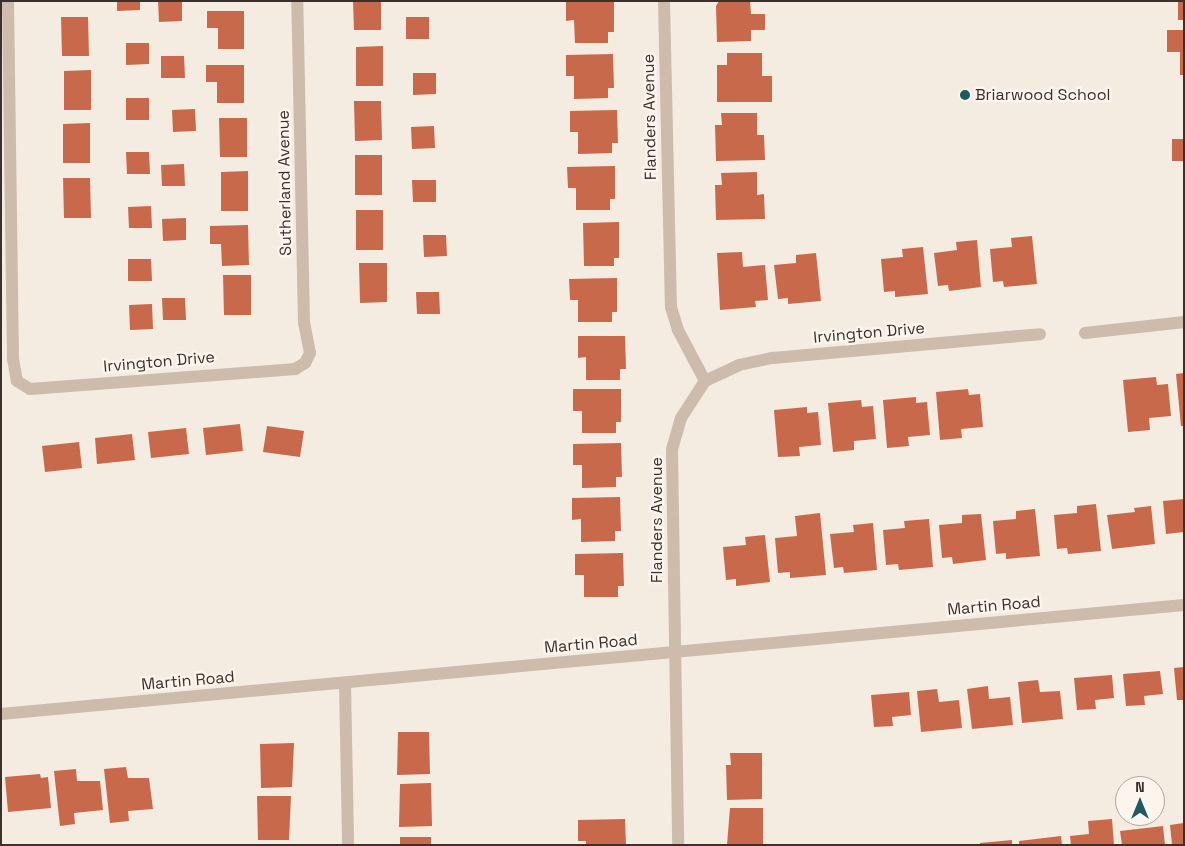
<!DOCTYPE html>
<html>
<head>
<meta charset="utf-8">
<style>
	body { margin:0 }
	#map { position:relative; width:1185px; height:846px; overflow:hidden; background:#f4ebe1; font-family:"Space Grotesk",sans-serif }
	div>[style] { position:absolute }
	.building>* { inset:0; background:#c8694b }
	.minor>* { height:12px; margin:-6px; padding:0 6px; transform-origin:6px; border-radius:6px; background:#cdbbac }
	.dots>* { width:14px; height:14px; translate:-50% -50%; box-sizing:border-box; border:2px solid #fbf5ee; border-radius:50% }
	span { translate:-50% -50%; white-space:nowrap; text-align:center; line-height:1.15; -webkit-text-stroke:5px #fbf5ee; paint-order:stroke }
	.poi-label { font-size:16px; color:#3b302b }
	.left { translate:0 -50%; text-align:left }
	.street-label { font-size:16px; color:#3b302b }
	.frame { position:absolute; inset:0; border:2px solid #3b302b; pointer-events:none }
	.north { position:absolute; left:1115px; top:776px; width:50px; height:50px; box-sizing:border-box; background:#fbf5ee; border:1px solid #aea6a0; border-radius:50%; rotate:0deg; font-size:14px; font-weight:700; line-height:20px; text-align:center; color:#3b302b }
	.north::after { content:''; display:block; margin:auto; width:18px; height:22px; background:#1f5a5e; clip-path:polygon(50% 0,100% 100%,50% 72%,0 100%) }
</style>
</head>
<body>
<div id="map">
	<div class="building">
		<div style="clip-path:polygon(117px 1px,140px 1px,140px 10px,117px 11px)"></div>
		<div style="clip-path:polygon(158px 1px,182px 1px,182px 21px,159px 22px)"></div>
		<div style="clip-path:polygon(353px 1px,381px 1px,381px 30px,354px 30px)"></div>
		<div style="clip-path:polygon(566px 1px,614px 1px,614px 32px,608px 32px,608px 43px,575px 43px,574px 20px,566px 21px)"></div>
		<div style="clip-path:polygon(719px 1px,750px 1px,751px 14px,765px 14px,765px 30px,751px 30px,751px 41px,717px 42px,716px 6px)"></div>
		<div style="clip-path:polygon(1178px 1px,1184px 1px,1184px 20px,1178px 20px)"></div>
		<div style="clip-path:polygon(207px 11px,244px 11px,244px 49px,218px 49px,218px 28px,207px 28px)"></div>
		<div style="clip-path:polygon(61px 17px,88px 17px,89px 56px,62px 56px)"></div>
		<div style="clip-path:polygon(406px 17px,429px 17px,429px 39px,406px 39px)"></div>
		<div style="clip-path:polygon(1167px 30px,1184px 30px,1184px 75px,1180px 75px,1180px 52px,1167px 52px)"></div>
		<div style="clip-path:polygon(126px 43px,149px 43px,149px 64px,126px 65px)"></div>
		<div style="clip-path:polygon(383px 46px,383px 86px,356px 86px,356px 47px)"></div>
		<div style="clip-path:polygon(727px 53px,762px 53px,762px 76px,772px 76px,772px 102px,717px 102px,717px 65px,727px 65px)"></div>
		<div style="clip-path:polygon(613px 54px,614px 88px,608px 88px,608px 98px,574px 99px,574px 76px,566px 76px,566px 55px)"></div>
		<div style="clip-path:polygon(161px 56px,184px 56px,185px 78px,161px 78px)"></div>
		<div style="clip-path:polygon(206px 65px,244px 65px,244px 103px,217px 103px,217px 82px,206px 82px)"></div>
		<div style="clip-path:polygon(91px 70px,91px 110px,64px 110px,64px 71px)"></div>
		<div style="clip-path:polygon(413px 73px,436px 73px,436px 94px,413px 95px)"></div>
		<div style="clip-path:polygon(126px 98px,149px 98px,149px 120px,126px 120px)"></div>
		<div style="clip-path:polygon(354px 101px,381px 101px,382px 140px,355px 141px)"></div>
		<div style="clip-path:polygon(195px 109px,196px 131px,173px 132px,172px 110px)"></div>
		<div style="clip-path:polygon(617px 110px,618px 143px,612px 143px,612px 153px,578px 154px,578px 132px,570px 132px,570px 111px)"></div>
		<div style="clip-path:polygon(721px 113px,757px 113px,757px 135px,764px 135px,765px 160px,716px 161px,715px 125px,722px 125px)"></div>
		<div style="clip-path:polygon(219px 118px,247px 118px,247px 157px,220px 157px)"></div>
		<div style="clip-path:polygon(90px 123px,90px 163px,63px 163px,63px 124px)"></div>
		<div style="clip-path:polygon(434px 126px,435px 148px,412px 149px,411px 127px)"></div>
		<div style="clip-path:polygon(1172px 139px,1184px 139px,1184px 161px,1172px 161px)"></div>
		<div style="clip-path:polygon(126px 152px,149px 152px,150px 174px,127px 174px)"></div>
		<div style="clip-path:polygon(355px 155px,382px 155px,382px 195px,355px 195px)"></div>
		<div style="clip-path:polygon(184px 164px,185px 186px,162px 186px,161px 165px)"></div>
		<div style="clip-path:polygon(615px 166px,615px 199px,610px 199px,610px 210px,576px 210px,576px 188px,568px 188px,567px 167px)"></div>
		<div style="clip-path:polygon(248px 171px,248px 211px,221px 211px,221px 172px)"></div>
		<div style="clip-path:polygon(757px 172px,757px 195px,764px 194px,765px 219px,716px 220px,715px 185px,722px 185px,721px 173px)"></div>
		<div style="clip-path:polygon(63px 178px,90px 178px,91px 218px,64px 218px)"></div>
		<div style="clip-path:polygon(412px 180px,436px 180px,436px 202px,413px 202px)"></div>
		<div style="clip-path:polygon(151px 206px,152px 228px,129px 228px,128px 207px)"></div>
		<div style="clip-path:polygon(356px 210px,383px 210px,383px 250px,356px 250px)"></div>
		<div style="clip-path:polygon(186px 218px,186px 240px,163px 241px,162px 219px)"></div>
		<div style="clip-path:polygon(619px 222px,619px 258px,614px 258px,614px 266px,584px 266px,583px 223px)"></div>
		<div style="clip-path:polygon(248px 225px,249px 265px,222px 266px,221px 244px,210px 244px,210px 226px)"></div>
		<div style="clip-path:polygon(423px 235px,446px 235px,447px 256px,424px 257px)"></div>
		<div style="clip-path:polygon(1032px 236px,1037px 284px,1004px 287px,1003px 281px,993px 282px,990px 249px,1012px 247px,1011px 238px)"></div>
		<div style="clip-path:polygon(977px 240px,981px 287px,949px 291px,948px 285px,938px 286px,934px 253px,957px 250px,956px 242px)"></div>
		<div style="clip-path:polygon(923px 247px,928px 294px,895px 297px,895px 291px,884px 292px,881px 259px,903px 257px,902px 249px)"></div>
		<div style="clip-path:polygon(742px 252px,743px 267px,765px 265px,768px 300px,755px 301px,756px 307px,720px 310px,717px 253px)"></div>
		<div style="clip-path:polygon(816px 253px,821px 301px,788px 304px,788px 298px,778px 299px,774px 265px,796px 263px,796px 255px)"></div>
		<div style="clip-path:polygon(128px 259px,151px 259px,152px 281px,128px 281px)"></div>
		<div style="clip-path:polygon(359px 263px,387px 263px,387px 302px,360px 303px)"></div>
		<div style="clip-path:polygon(223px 275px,251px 275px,251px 315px,224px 315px)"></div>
		<div style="clip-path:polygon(617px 278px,617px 312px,612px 312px,612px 322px,578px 322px,578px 300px,570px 300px,569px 279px)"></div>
		<div style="clip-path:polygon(416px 292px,439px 292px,440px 314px,417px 314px)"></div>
		<div style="clip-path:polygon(162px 298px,185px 298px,186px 320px,163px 320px)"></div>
		<div style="clip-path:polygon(152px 304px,153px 329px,130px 330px,129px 305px)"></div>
		<div style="clip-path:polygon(578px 336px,625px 336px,626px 369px,620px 369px,620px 380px,586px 380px,586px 357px,578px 358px)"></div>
		<div style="clip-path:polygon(1184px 373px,1184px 426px,1181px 426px,1176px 374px)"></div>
		<div style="clip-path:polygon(1156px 377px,1157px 385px,1168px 384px,1171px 416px,1149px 418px,1150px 430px,1128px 432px,1123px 380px)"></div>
		<div style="clip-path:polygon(573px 389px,621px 389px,621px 422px,616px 422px,616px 433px,582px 433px,582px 411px,573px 411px)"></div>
		<div style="clip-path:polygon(968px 389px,969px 395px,980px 394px,983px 427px,961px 429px,962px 438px,940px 440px,936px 392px)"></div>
		<div style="clip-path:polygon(916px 397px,916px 403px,927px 402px,930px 435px,908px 437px,909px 446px,887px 448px,883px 400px)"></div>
		<div style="clip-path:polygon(861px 400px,862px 407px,873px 406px,876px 439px,854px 441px,854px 450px,833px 452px,828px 403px)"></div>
		<div style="clip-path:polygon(807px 407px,807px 413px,818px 412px,821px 445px,799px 447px,800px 456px,778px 457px,774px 410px)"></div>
		<div style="clip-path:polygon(240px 424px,243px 451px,206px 455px,203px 428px)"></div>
		<div style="clip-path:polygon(267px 426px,304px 431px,300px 457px,263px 452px)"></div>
		<div style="clip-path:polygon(186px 428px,189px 454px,151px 458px,148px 432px)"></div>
		<div style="clip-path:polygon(132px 434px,135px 460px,97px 464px,95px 438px)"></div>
		<div style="clip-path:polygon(79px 442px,82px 468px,45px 472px,42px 446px)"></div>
		<div style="clip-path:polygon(621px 443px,622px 477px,616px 477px,616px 487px,582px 488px,582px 465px,573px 465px,573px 444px)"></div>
		<div style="clip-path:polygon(620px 497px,621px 531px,615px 531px,615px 541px,581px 542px,581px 519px,572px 520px,572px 498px)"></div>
		<div style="clip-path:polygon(1184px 499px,1184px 532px,1166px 534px,1163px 501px)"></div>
		<div style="clip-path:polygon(1096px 504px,1101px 551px,1068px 554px,1067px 548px,1057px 549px,1054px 515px,1077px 513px,1077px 506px)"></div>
		<div style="clip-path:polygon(1151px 506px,1155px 544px,1112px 549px,1107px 515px,1135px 512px,1134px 508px)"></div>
		<div style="clip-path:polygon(1035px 509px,1040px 556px,1006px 559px,1006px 553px,996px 554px,993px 521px,1016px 519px,1016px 511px)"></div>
		<div style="clip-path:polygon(820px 513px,826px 575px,790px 578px,790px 572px,778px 573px,775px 538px,797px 536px,795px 516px)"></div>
		<div style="clip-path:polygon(981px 514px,986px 560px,953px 564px,952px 557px,942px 558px,939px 525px,962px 523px,962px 515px)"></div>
		<div style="clip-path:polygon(929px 519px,933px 567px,899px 570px,898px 564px,886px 565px,883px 530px,905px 528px,904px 521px)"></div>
		<div style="clip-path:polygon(873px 523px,877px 570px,844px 573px,843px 567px,834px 568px,830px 534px,854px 532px,853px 525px)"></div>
		<div style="clip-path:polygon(765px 535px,770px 582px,736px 586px,736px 579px,726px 580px,723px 547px,746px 545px,745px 537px)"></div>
		<div style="clip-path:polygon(623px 553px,624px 586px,618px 586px,618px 597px,584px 597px,584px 575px,575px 575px,575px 554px)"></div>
		<div style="clip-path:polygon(1184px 667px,1184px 700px,1177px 700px,1174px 668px)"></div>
		<div style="clip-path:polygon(1160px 671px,1163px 694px,1144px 696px,1145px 705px,1126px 706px,1123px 674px)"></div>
		<div style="clip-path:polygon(1112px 675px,1114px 698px,1095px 700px,1096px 709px,1077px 710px,1074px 678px)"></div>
		<div style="clip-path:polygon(1038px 680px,1040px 692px,1060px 691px,1063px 719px,1022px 723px,1018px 682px)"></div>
		<div style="clip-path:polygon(988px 686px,989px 699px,1010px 697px,1013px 725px,972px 729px,967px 689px)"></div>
		<div style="clip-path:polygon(937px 689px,939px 702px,959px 700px,962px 728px,921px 732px,917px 691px)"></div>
		<div style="clip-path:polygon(909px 692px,911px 715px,892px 717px,893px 726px,874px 727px,871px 695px)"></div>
		<div style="clip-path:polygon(398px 732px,429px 732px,430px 774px,397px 775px)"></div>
		<div style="clip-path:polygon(294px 743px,292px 787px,261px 788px,260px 744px)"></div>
		<div style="clip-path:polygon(730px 753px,762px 753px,762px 799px,727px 800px,726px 765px,731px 765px)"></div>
		<div style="clip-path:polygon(126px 767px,128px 778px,149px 778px,153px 809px,128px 811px,129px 821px,110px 823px,104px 769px)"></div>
		<div style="clip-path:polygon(76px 769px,77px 781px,100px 781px,103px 810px,74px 813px,75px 824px,60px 826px,54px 771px)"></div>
		<div style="clip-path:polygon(40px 774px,41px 778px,48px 777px,51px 808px,8px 812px,5px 777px)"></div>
		<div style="clip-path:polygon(431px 783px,432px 826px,399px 827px,400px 784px)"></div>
		<div style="clip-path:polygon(257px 796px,291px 796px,289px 840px,258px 840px)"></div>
		<div style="clip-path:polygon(730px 808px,763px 808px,763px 845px,727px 845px)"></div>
		<div style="clip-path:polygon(625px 819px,626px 845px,586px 845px,586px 841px,578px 841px,578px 820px)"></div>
		<div style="clip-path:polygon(1112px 819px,1114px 845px,1071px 845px,1070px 836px,1089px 834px,1088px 821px)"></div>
		<div style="clip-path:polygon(1184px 823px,1184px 845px,1172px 845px,1170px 825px)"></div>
		<div style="clip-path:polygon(1163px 826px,1165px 845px,1122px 845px,1120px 831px)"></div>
		<div style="clip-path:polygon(1061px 836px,1062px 845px,1019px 845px,1019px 841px)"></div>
		<div style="clip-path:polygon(400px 837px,431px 837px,431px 845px,400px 845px)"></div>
		<div style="clip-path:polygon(1012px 840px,1012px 845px,980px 845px,980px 843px)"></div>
	</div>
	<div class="minor">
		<div style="left:8px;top:1px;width:358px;rotate:89.2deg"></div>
		<div style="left:13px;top:359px;width:22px;rotate:80deg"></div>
		<div style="left:17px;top:381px;width:15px;rotate:32deg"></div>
		<div style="left:30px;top:389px;width:266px;rotate:-4.3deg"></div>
		<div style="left:295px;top:369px;width:12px;rotate:-31deg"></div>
		<div style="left:305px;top:363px;width:11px;rotate:-63deg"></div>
		<div style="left:310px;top:353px;width:31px;rotate:-101deg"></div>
		<div style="left:304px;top:323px;width:322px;rotate:-91.2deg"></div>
		<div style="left:664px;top:1px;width:306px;rotate:88.7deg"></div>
		<div style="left:671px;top:307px;width:24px;rotate:73deg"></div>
		<div style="left:678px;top:330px;width:58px;rotate:62.1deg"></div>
		<div style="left:705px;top:381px;width:44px;rotate:123deg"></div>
		<div style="left:681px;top:418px;width:33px;rotate:106deg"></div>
		<div style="left:672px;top:450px;width:395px;rotate:89.1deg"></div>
		<div style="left:1085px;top:333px;width:100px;rotate:-6.3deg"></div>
		<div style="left:705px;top:381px;width:38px;rotate:-25deg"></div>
		<div style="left:739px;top:365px;width:35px;rotate:-12deg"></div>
		<div style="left:773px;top:358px;width:268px;rotate:-5.1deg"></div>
		<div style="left:345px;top:683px;width:162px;rotate:88.9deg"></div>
		<div style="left:1px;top:714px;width:1188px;rotate:-5.26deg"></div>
	</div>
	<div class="dots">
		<div style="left:965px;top:95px;background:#1f5a5e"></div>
	</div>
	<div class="poi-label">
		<span class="left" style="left:975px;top:95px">Briarwood School</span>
	</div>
	<div class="street-label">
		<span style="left:650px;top:117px;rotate:-91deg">Flanders Avenue</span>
		<span style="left:285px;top:183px;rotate:-91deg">Sutherland Avenue</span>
		<span style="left:869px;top:333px;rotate:-5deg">Irvington Drive</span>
		<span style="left:159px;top:362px;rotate:-5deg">Irvington Drive</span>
		<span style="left:657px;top:520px;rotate:-90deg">Flanders Avenue</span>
		<span style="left:994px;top:606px;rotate:-5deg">Martin Road</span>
		<span style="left:591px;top:644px;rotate:-5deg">Martin Road</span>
		<span style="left:188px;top:681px;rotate:-5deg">Martin Road</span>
	</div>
	<div class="frame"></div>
	<div class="north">N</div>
</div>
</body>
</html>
